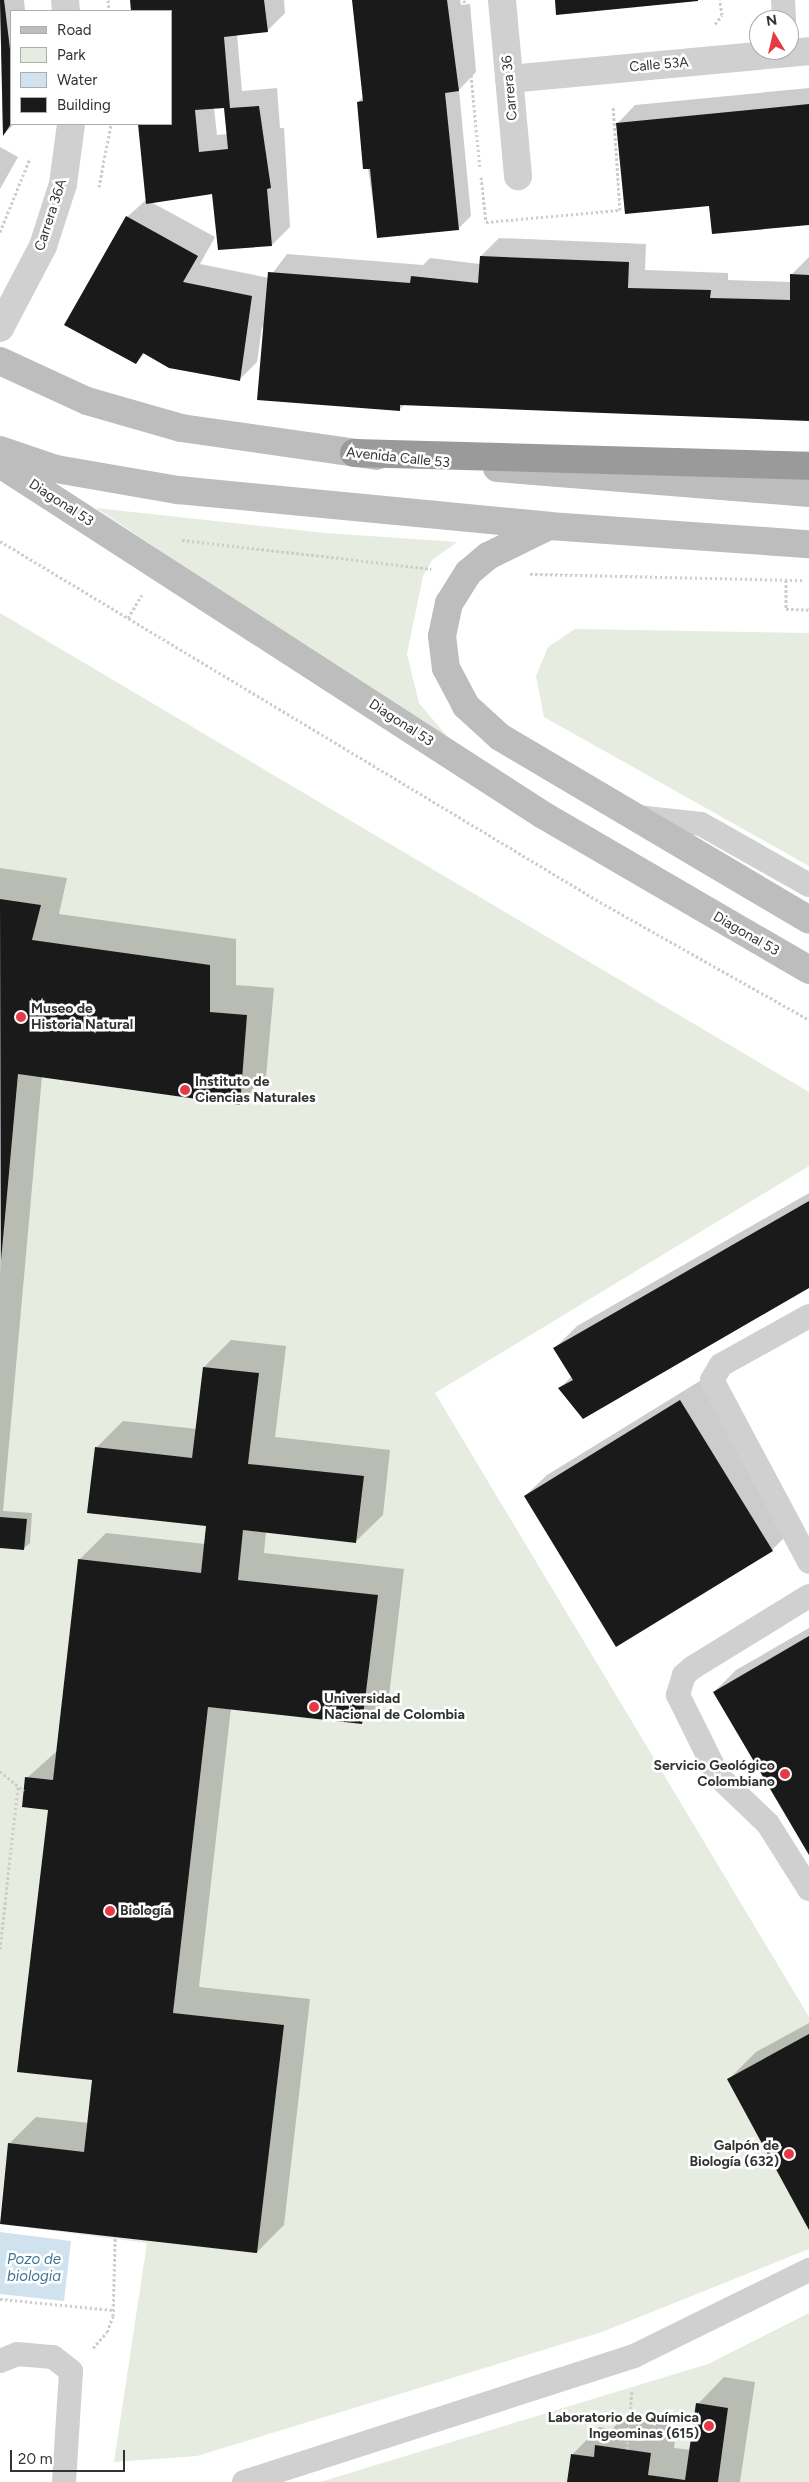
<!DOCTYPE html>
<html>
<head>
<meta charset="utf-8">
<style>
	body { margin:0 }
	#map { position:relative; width:809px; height:2482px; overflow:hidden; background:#fff; font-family:Figtree,sans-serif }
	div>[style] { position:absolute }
	.green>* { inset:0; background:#e6ecdf }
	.water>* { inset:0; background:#cfe2ee }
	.shadow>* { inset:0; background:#0003 }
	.building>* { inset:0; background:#1a1a1a }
	.path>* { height:3px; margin-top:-1.5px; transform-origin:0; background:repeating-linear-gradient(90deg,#cdcdcd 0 2.5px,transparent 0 5px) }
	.lane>* { height:24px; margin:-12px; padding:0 12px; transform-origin:12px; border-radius:12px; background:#d0d0d0 }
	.street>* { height:28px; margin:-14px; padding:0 14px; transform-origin:14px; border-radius:14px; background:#d0d0d0 }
	.secondary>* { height:28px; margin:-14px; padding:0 14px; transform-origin:14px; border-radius:14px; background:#bdbdbd }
	.highway>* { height:28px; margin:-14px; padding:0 14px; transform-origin:14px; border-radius:14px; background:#9a9a9a }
	.dots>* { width:14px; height:14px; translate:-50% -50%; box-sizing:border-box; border:2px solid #fff; border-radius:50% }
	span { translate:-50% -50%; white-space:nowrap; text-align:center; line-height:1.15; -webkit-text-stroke:5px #fff; paint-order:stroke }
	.street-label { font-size:14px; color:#333 }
	.poi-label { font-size:14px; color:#333; font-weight:700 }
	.left { translate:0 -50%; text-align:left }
	.right { translate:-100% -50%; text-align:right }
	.water-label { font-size:15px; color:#3f7597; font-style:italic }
	.legend { position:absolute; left:10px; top:10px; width:162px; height:115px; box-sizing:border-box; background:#fff; border:1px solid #adadad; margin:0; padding:6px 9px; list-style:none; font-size:15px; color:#333 }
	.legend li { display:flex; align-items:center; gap:10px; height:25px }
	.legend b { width:25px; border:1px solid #adadad }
	.north { position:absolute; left:749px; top:10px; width:50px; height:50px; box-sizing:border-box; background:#fff; border:1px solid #adadad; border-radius:50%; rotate:351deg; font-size:14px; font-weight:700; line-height:20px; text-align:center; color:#333 }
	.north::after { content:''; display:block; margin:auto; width:18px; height:22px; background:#e63946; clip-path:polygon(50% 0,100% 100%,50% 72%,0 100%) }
	.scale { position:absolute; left:10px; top:2450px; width:115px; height:22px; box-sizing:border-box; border:2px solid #333; border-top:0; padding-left:6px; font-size:15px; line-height:18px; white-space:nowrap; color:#333; -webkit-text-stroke:4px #fff; paint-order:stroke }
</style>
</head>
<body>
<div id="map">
	<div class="green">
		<div style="clip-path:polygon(96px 508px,326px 533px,457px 542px,432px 560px,423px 576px,407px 654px,419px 703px,456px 747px)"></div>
		<div style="clip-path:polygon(0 613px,809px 1092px,809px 1166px,435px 1393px,809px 2017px,809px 2249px,602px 2332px,197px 2456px,114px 2462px,147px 2243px,0 2224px,257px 2253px,284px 2025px,173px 2013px,208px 1707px,362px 1724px,378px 1595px,238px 1580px,243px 1530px,356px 1543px,364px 1477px,248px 1464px,259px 1373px,203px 1367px,192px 1458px,95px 1447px,206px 1526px,201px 1573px,78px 1559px,53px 1780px,26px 1777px,22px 1806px,48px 1810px,17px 2072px,92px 2080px,84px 2152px,8px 2143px,0 2214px,0 1548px,24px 1550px,27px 1519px,0 1517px,0 1276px,18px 1074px,239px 1105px,247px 1015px,210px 1012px,32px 940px,41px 905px,0 899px)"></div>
		<div style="clip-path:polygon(575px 629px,809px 633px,809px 866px,544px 717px,536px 676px,548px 647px)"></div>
		<div style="clip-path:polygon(809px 2313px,809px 2482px,718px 2482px,728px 2408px,697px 2404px,685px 2480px,648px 2475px,651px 2453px,596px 2445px,594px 2457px,571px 2454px,567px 2482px,320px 2482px,708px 2364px)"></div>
	</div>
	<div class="water">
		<div style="clip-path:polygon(0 2232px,71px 2241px,64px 2301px,0 2294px)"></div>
	</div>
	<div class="shadow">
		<div style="clip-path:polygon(0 0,24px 0,25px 11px,11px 11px,14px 124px,3px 135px)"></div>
		<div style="clip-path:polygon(evenodd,131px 0,284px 0,285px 13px,267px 31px,237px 34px,242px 91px,277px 88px,280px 128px,284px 128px,290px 227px,272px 245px,213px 193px,151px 202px,215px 237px,200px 264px,269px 278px,287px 254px,423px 265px,430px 258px,480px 264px,481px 256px,499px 238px,646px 244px,645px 270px,728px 273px,728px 280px,791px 282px,791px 275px,809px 257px,809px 418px,405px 404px,399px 410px,262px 327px,257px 362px,239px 380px,145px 353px,136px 363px,127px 217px,146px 200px,139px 124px,171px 124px,171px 11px,132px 11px,131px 0,228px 106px,228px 134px,217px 135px,214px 108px,228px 106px)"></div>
		<div style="clip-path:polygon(353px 0,460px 0,461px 5px,470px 4px,476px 72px,459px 90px,471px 216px,458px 229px,378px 236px,358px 102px,364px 96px)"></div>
		<div style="clip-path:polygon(809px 88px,809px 223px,710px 204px,618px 123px,635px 105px)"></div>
		<div style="clip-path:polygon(0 147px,18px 157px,0 189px)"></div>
		<div style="clip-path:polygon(0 868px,67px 878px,59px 914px,236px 939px,236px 985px,274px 988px,266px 1077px,239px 1104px,42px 1076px,3px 1511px,32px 1513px,30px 1543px,23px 1549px,0 1547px)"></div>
		<div style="clip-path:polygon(809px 1193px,809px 1287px,560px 1388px,572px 1376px,555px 1348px,577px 1326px)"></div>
		<div style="clip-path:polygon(231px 1340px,286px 1346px,275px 1437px,390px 1450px,383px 1515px,356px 1541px,266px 1531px,264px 1553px,404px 1569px,389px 1696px,362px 1723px,231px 1708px,199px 1987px,310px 1999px,284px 2225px,257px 2252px,9px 2144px,36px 2117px,89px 2123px,94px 2079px,50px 1808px,27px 1778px,57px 1751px,79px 1560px,106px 1533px,205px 1544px,208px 1525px,96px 1448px,123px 1421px,197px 1429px,204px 1367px)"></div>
		<div style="clip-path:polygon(703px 1379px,794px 1528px,772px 1550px,525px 1496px,547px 1475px)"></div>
		<div style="clip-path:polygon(809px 1628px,809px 1853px,714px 1692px,736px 1670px)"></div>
		<div style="clip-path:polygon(809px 2023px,809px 2227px,729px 2079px,756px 2052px)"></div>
		<div style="clip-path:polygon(724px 2377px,755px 2382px,740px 2482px,568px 2482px,573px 2454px,599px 2427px,612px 2429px,623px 2418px,677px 2426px,674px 2448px,691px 2450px,698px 2404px)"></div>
	</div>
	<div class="building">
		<div style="clip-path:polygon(0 0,4px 0,11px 57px,11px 124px,3px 136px)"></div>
		<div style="clip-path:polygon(evenodd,130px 0,264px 0,268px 32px,224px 37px,230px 108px,259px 106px,271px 188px,267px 189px,272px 246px,218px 250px,212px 194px,146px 204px,138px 124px,171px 124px,171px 11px,131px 11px,130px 0,224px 108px,228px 149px,199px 152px,195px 110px,224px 108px)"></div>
		<div style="clip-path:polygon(352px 0,447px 0,459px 91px,445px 93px,459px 230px,377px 238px,370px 169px,363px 169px,357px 102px,363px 101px)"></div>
		<div style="clip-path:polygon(555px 0,698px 0,698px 1px,556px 15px)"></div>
		<div style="clip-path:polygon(809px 104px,809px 225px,712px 234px,709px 206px,625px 214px,616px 123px)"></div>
		<div style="clip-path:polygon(126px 216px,198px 256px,183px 282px,252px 296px,240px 381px,169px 368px,143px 353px,136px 364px,64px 325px)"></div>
		<div style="clip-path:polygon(480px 256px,629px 262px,628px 288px,711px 290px,710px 298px,790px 300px,790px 274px,809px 275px,809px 421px,400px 405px,400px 411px,257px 400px,268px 272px,410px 283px,411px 276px,478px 283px)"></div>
		<div style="clip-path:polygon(0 899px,41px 905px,32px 940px,210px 965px,210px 1012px,247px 1015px,240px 1105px,18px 1074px,1px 1261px)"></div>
		<div style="clip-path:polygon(809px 1201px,809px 1288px,583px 1419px,558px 1388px,573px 1380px,553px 1348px)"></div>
		<div style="clip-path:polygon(203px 1367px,259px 1373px,248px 1464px,364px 1476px,356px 1543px,243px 1530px,238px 1580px,378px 1595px,362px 1724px,208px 1707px,173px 2013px,284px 2025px,257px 2253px,0 2224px,8px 2143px,84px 2152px,92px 2080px,17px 2072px,48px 1810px,22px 1807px,25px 1777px,53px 1780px,78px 1559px,201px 1573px,206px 1526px,87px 1513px,95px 1447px,192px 1458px)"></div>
		<div style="clip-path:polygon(680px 1400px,773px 1551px,616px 1647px,524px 1496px)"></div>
		<div style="clip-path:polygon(0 1517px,27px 1519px,24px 1550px,0 1548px)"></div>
		<div style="clip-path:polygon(809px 1636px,809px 1855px,713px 1692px)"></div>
		<div style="clip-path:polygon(809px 2034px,809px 2230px,727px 2079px)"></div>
		<div style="clip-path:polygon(696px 2403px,728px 2408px,718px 2482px,567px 2482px,571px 2454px,594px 2457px,595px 2445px,651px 2453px,648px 2475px,685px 2480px)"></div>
	</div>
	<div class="path">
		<div style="left:108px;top:0;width:11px;rotate:85deg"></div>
		<div style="left:464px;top:0;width:170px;rotate:84.6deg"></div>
		<div style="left:715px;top:24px;width:11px;rotate:-52deg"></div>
		<div style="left:722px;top:15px;width:15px;rotate:-98deg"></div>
		<div style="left:481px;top:177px;width:45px;rotate:83.7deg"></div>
		<div style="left:486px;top:222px;width:135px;rotate:-5.1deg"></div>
		<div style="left:620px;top:210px;width:105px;rotate:-93.8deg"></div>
		<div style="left:99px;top:187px;width:64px;rotate:-79.2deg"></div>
		<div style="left:0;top:232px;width:80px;rotate:-67.9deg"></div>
		<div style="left:182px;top:540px;width:251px;rotate:6.6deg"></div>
		<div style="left:0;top:541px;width:700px;rotate:31.03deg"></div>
		<div style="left:600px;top:902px;width:240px;rotate:29.4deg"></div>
		<div style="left:530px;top:574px;width:274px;rotate:1.3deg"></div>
		<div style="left:786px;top:580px;width:29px;rotate:90deg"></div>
		<div style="left:786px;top:609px;width:23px;rotate:2deg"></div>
		<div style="left:128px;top:618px;width:27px;rotate:-59deg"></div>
		<div style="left:0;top:1771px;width:31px;rotate:40deg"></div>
		<div style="left:0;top:1949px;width:163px;rotate:-83.7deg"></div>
		<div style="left:0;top:2299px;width:115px;rotate:5.5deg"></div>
		<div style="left:93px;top:2348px;width:21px;rotate:-49deg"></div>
		<div style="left:107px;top:2332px;width:17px;rotate:-69deg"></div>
		<div style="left:113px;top:2316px;width:79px;rotate:-88.5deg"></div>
		<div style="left:627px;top:2449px;width:59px;rotate:-85.2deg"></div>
	</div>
	<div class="lane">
		<div style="left:783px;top:0;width:20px;rotate:87deg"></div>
		<div style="left:637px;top:817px;width:64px;rotate:6.2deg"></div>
		<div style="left:701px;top:824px;width:124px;rotate:29.5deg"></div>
		<div style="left:809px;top:1316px;width:101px;rotate:150.9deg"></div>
		<div style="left:721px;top:1365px;width:17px;rotate:121deg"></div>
		<div style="left:712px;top:1380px;width:206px;rotate:61.9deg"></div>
		<div style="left:809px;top:1596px;width:137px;rotate:148.4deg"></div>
		<div style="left:692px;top:1668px;width:11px;rotate:139deg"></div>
		<div style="left:684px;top:1675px;width:21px;rotate:107deg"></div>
		<div style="left:678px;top:1695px;width:90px;rotate:63.7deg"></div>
		<div style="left:718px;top:1776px;width:69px;rotate:43.8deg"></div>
		<div style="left:768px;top:1824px;width:77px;rotate:57.8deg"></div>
		<div style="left:0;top:2361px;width:18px;rotate:-22deg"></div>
		<div style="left:17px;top:2354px;width:36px;rotate:5deg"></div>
		<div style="left:53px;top:2357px;width:23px;rotate:38deg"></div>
		<div style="left:71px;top:2371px;width:111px;rotate:93.6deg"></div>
		<div style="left:244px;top:2482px;width:410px;rotate:-17.9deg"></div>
		<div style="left:634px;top:2356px;width:195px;rotate:-26.2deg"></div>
	</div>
	<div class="street">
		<div style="left:65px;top:0;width:11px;rotate:85deg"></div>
		<div style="left:502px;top:0;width:177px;rotate:84.8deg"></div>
		<div style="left:509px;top:79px;width:301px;rotate:-5.3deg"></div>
		<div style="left:0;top:328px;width:93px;rotate:-62.3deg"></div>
		<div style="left:43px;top:246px;width:65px;rotate:-72.1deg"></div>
		<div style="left:63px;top:184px;width:61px;rotate:-82.4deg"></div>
	</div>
	<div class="secondary">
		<div style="left:0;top:361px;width:96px;rotate:24.7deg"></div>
		<div style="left:87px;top:401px;width:98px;rotate:16deg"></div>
		<div style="left:181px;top:428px;width:198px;rotate:8.1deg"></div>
		<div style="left:0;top:450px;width:59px;rotate:18.7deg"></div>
		<div style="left:56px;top:469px;width:124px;rotate:9.8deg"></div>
		<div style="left:178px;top:490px;width:373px;rotate:5.5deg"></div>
		<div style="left:549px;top:526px;width:261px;rotate:4deg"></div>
		<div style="left:0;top:464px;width:647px;rotate:32.88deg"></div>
		<div style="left:543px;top:815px;width:308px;rotate:30.2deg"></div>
		<div style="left:497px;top:468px;width:313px;rotate:4.6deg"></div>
		<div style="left:549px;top:526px;width:68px;rotate:153.8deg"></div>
		<div style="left:488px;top:556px;width:26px;rotate:140deg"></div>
		<div style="left:468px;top:573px;width:36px;rotate:122deg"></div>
		<div style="left:449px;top:603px;width:34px;rotate:102deg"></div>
		<div style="left:442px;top:636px;width:32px;rotate:83deg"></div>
		<div style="left:446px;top:668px;width:43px;rotate:62.2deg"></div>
		<div style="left:466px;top:706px;width:46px;rotate:42.4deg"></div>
		<div style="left:500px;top:737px;width:359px;rotate:30.6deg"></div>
	</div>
	<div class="highway">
		<div style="left:354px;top:453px;width:455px;rotate:1.6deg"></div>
	</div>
	<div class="dots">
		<div style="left:21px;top:1017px;background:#e63946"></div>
		<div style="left:185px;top:1090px;background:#e63946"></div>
		<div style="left:314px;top:1707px;background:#e63946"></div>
		<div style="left:785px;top:1774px;background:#e63946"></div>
		<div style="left:110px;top:1911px;background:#e63946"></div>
		<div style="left:789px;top:2154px;background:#e63946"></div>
		<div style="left:709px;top:2426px;background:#e63946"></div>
	</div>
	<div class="street-label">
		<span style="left:659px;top:65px;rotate:-5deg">Calle 53A</span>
		<span style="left:510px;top:88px;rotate:-95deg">Carrera 36</span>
		<span style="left:51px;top:215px;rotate:-72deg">Carrera 36A</span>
		<span style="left:398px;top:458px;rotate:6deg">Avenida Calle 53</span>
		<span style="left:61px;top:503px;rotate:33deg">Diagonal 53</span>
		<span style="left:401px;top:723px;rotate:33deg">Diagonal 53</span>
		<span style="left:746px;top:934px;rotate:30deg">Diagonal 53</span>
	</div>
	<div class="poi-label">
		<span class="left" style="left:31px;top:1017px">Museo de<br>Historia Natural</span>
		<span class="left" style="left:195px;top:1090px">Instituto de<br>Ciencias Naturales</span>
		<span class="left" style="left:324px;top:1707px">Universidad<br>Nacional de Colombia</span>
		<span class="right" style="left:775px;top:1774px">Servicio Geológico<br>Colombiano</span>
		<span class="left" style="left:120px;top:1911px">Biología</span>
		<span class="right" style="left:779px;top:2154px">Galpón de<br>Biología (632)</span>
		<span class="right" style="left:699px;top:2426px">Laboratorio de Química<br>Ingeominas (615)</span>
	</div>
	<div class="water-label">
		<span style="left:34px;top:2268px">Pozo de<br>biologia</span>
	</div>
	<ul class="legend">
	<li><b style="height:6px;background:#bdbdbd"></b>Road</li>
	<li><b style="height:14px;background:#e6ecdf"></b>Park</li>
	<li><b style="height:14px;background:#cfe2ee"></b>Water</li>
	<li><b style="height:14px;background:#1a1a1a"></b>Building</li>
	</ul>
	<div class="north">N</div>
	<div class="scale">20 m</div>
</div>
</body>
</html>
